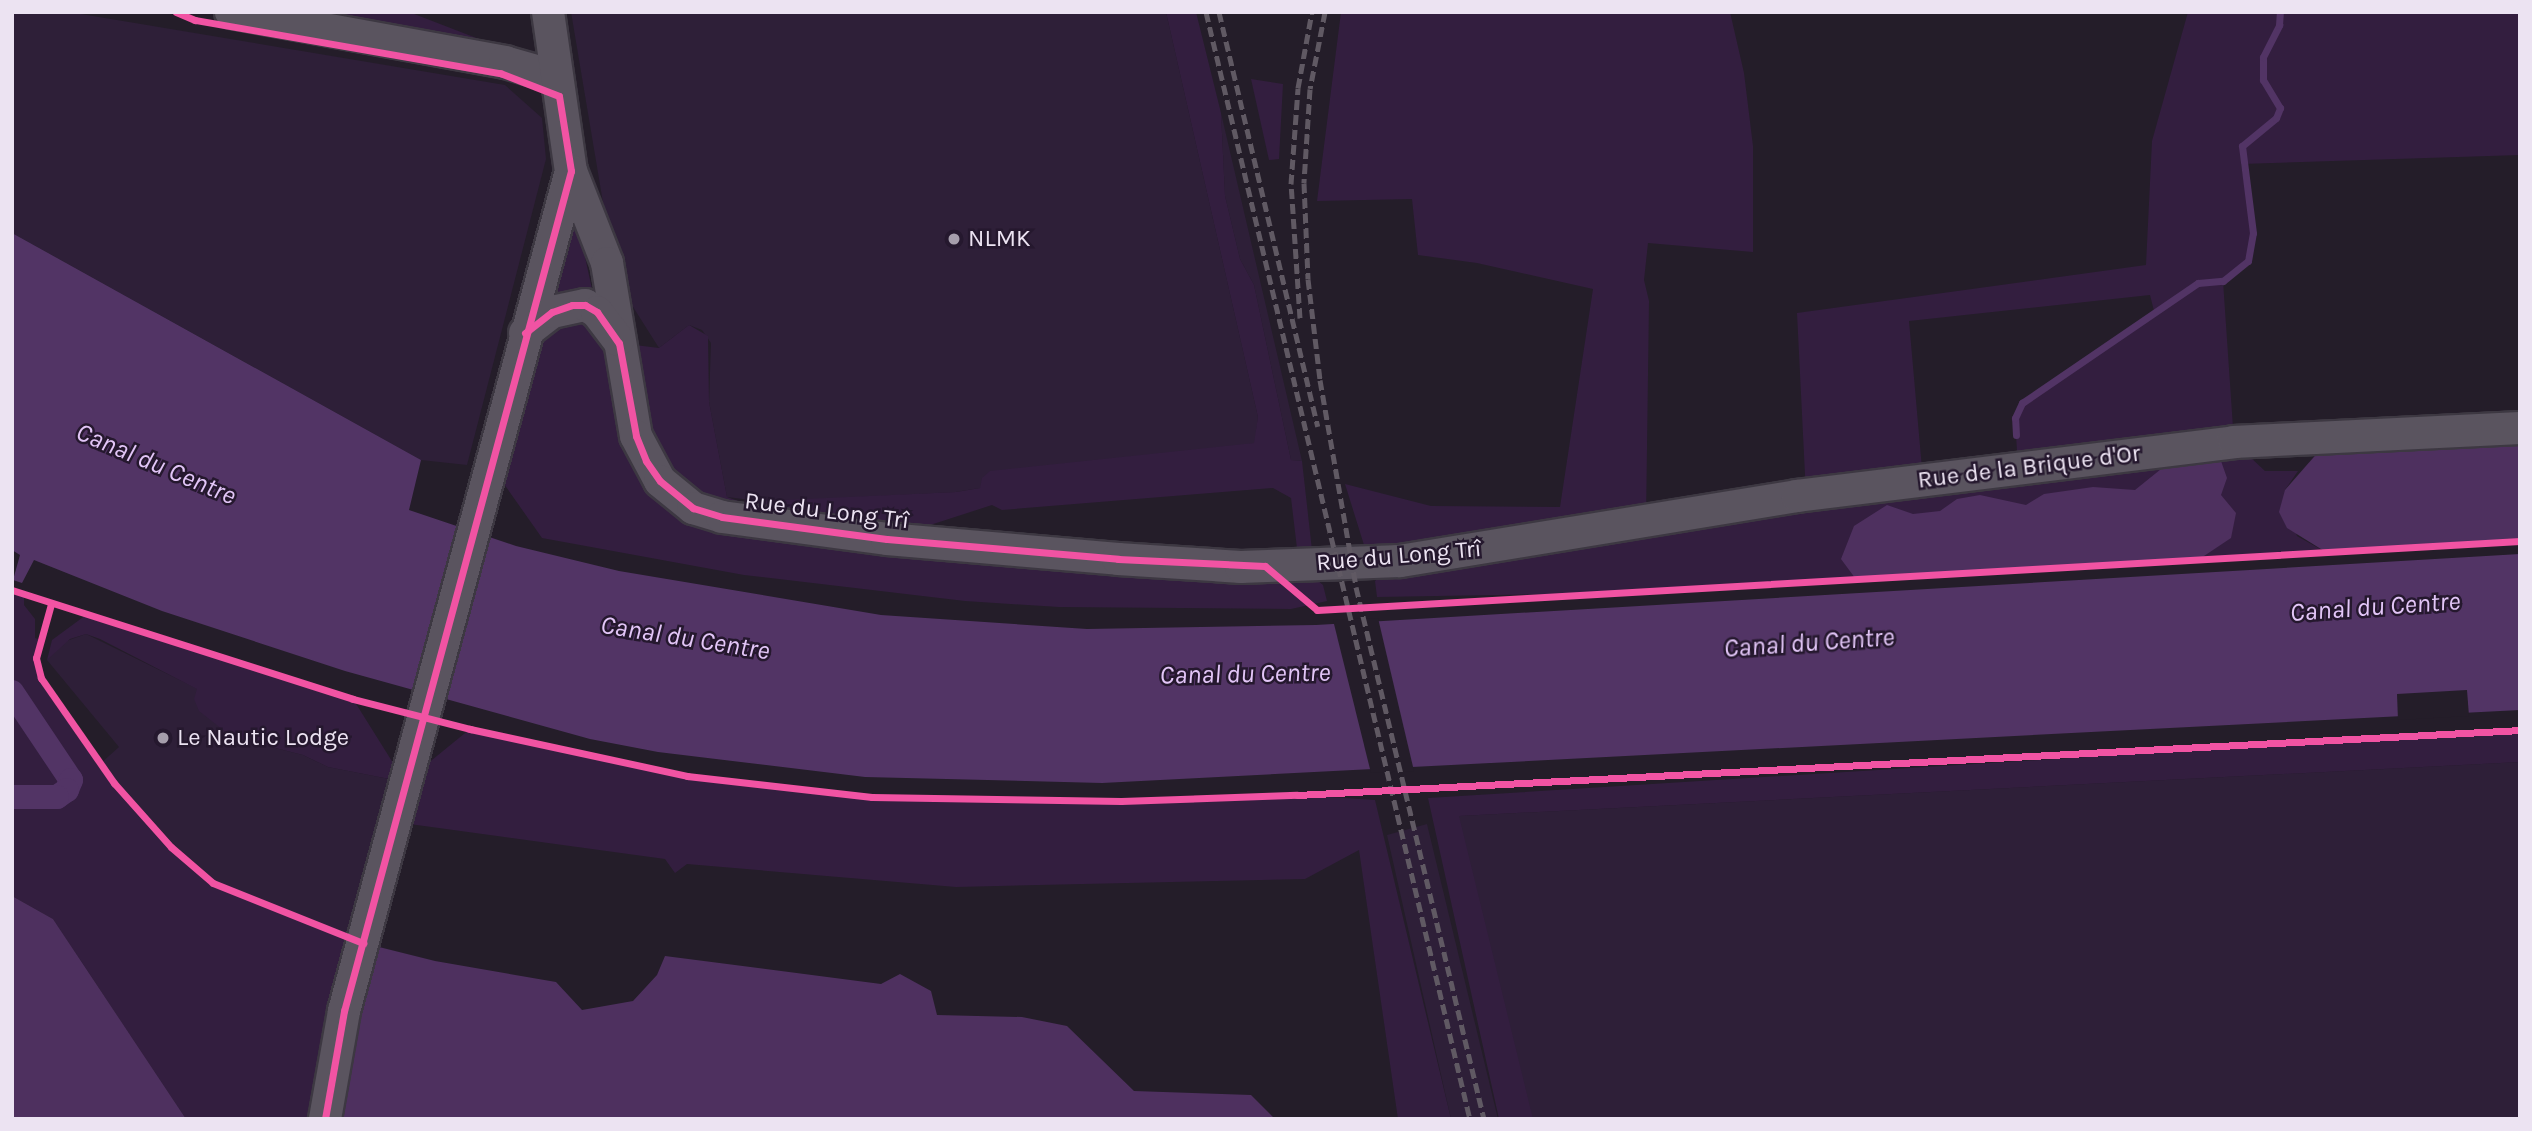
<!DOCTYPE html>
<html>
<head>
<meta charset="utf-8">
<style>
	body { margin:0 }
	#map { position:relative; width:2532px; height:1131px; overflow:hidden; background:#241d29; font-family:Karla,sans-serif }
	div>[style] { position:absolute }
	.built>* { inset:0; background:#2e1f38 }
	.green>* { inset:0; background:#331e3f }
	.forest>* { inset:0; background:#4e305f }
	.water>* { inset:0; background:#523465 }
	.pier>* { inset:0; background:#241d29 }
	.stream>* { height:7px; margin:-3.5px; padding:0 3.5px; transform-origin:3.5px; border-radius:3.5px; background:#523465 }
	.canal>* { height:24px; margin:-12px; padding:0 12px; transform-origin:12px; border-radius:12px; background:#523465 }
	.roads { filter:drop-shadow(2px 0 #3d3842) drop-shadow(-2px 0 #3d3842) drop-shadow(0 2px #3d3842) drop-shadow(0 -2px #3d3842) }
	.minor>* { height:32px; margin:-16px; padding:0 16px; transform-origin:16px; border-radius:16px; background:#5a545f }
	.rail>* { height:5px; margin-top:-2.5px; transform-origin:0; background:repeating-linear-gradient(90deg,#605963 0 10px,transparent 0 15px) }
	.cycleway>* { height:7px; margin:-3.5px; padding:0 3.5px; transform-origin:3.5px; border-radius:3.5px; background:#f153a3 }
	.dots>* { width:19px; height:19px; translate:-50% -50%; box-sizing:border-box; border:4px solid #25182e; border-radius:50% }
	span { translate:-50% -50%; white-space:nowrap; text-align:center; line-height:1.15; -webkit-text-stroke:5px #25182e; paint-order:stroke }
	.poi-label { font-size:24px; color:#ece3f2 }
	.left { translate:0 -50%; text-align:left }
	.street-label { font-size:24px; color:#ece3f2 }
	.water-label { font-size:26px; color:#e3c6f8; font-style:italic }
	.frame { position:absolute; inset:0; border:14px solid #ece3f2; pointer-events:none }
</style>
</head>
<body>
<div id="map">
	<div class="built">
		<div style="clip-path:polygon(69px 12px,505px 85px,542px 118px,546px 159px,467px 465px,421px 460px,12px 233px,12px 13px)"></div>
		<div style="clip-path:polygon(571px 12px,1166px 12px,1258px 417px,1255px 443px,956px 492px,767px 502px,727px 497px,709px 402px,711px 343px,702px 330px,689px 325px,659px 348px,616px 280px)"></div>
		<div style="clip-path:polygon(1221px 113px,1302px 461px,1291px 460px,1254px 285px,1240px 259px,1225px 196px)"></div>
		<div style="clip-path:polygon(86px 634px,198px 689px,232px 737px,303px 755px,328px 767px,405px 782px,363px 943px,213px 883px,171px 847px,100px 764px,119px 747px,47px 660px,61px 643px)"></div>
		<div style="clip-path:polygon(2520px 762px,2520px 1119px,1499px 1119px,1458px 816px)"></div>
		<div style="clip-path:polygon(1427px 824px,1498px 1119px,1451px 1119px,1387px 835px)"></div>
	</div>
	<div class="green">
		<div style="clip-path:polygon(323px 12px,409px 12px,515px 53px)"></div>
		<div style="clip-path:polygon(evenodd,1166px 12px,1196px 12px,1221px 113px,1225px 196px,1240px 259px,1254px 285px,1291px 460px,1302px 461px,1312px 550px,1299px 565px,1323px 585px,1327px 601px,1291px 609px,1059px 607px,965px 601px,744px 575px,542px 538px,492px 467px,571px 219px,577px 220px,597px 312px,619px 343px,659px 348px,689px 325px,708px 336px,709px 402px,727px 497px,741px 502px,956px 492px,980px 488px,982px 478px,990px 471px,1254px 443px,1258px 417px,1166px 12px,1273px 488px,1291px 498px,1299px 565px,890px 538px,992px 505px,1002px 510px,1273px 488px)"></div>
		<div style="clip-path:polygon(evenodd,1341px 12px,1730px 12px,1744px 73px,1753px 146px,1753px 252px,1648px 243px,1644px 280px,1649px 301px,1646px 521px,1806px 495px,1797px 313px,2146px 265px,2152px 141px,2188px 12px,2520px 12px,2520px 155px,2241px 164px,2253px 233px,2250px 251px,2236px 275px,2223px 281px,2234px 442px,2265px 471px,2298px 471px,2285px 490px,2297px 536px,2329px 554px,1563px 594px,1377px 597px,1375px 581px,1399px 561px,1364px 545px,1345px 484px,1431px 506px,1560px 507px,1593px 289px,1477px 263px,1418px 255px,1412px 199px,1317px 201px,1341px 12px,2150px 295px,2154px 311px,2022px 403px,2015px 418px,2018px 468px,1923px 480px,1909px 321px,2150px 295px)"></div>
		<div style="clip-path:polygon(1251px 79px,1283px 84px,1279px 159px,1269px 160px)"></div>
		<div style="clip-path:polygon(12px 590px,24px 595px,24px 605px,35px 619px,35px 638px,41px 640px,37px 668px,50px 695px,114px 783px,171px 847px,213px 883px,363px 943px,325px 1119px,186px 1119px,53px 919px,12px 896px)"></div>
		<div style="clip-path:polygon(86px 615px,353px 699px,405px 782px,470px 729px,687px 776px,872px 797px,1121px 801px,1297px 795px,1375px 800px,1451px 1119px,1398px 1119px,1359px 850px,1305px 879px,956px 887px,687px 864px,675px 873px,665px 859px,395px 822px,405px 782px,328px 767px,303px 755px,232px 737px,199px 711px,194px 699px,197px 689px,100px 639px,86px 634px,70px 639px,47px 660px,52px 640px)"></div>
		<div style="clip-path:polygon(2520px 730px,2520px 762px,1459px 816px,1533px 1119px,1499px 1119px,1428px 798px)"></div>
	</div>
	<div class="forest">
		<div style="clip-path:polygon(2520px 443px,2520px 541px,2329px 554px,2287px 528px,2279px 512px,2285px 490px,2320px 450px)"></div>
		<div style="clip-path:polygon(2201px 452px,2221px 461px,2227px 478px,2221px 495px,2236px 513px,2231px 538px,2195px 562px,1855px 578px,1841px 559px,1854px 526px,1887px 505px,1913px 514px,1940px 511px,1957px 499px,1980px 495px,2026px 505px,2044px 494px,2093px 487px,2135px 490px,2171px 461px)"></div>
		<div style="clip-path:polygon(12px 896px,53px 919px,186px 1119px,12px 1119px)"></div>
		<div style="clip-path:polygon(363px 943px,435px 961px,556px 982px,582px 1010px,633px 1001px,657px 975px,665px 956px,881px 984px,900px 974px,931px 991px,937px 1015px,1022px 1017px,1067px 1026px,1134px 1091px,1251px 1095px,1275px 1119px,325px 1119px)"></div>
	</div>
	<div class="water">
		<div style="clip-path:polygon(12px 233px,421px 460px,409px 510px,516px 546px,619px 571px,881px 615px,1087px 629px,1316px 625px,2520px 554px,2520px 710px,1102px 783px,865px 777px,658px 752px,590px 739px,345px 671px,162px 611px,34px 560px,22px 583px,13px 580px,20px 555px,12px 550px)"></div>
	</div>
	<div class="pier">
		<div style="clip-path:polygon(1378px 618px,1414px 771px,1371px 773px,1333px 620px)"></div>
		<div style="clip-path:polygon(2467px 690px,2469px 716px,2398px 720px,2397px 694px)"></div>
	</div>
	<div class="stream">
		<div style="left:2016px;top:435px;width:17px;rotate:-93deg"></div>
		<div style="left:2015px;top:418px;width:17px;rotate:-65deg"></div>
		<div style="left:2022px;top:403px;width:213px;rotate:-34.3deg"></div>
		<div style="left:2198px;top:283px;width:25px;rotate:-5deg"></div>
		<div style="left:2223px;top:281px;width:32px;rotate:-39deg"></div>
		<div style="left:2248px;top:261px;width:28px;rotate:-80deg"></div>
		<div style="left:2253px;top:233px;width:88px;rotate:-97.2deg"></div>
		<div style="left:2242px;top:146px;width:44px;rotate:-39.5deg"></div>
		<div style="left:2276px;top:118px;width:11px;rotate:-68deg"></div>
		<div style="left:2280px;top:108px;width:33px;rotate:-121deg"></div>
		<div style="left:2263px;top:80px;width:23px;rotate:-90deg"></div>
		<div style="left:2263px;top:57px;width:36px;rotate:-63deg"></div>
		<div style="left:2279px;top:25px;width:13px;rotate:-86deg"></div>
	</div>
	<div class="canal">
		<div style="left:12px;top:692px;width:106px;rotate:56.2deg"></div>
		<div style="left:71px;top:780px;width:11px;rotate:112deg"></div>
		<div style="left:67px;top:790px;width:12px;rotate:145deg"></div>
		<div style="left:57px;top:797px;width:45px;rotate:180deg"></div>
	</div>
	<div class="roads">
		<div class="minor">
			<div style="left:231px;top:12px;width:279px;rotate:10.3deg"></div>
			<div style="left:505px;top:62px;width:54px;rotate:16.1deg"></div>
			<div style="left:548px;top:12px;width:161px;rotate:81.8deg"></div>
			<div style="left:571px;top:171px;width:99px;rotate:68.6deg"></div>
			<div style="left:607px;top:263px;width:175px;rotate:80.5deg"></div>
			<div style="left:636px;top:436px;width:51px;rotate:61.9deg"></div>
			<div style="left:660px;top:481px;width:43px;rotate:39.3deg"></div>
			<div style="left:693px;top:508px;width:30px;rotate:17deg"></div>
			<div style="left:722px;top:517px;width:166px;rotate:7.6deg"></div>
			<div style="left:887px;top:539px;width:232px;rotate:4.9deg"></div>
			<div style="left:1118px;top:559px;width:123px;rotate:3.7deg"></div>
			<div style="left:1241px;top:567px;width:159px;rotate:-2.2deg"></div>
			<div style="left:1400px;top:561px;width:402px;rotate:-9.3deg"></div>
			<div style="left:1797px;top:496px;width:440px;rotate:-7deg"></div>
			<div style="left:2234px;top:442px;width:286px;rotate:-2.8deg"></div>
			<div style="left:525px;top:333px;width:34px;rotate:-38deg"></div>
			<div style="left:552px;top:312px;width:34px;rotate:-12deg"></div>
			<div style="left:585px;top:305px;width:14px;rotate:30deg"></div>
			<div style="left:597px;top:312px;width:35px;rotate:53deg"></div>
			<div style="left:325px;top:1119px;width:110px;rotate:-80deg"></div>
			<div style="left:344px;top:1011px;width:870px;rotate:-74.88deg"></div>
		</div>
	</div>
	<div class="rail">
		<div style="left:1206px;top:12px;width:1138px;rotate:76.59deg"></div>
		<div style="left:1219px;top:12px;width:426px;rotate:76.6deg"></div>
		<div style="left:1325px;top:12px;width:78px;rotate:101deg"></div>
		<div style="left:1310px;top:89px;width:94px;rotate:93.7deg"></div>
		<div style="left:1304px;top:183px;width:96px;rotate:87.6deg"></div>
		<div style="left:1308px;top:279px;width:102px;rotate:83.2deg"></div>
		<div style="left:1320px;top:380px;width:210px;rotate:80.1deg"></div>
		<div style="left:1356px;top:587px;width:547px;rotate:76.47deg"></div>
		<div style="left:1300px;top:318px;width:134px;rotate:-93.8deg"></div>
		<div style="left:1291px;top:184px;width:96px;rotate:-85.8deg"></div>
		<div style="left:1298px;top:88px;width:77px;rotate:-79.6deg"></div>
	</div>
	<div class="cycleway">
		<div style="left:176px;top:12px;width:21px;rotate:23deg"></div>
		<div style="left:195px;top:20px;width:310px;rotate:9.9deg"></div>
		<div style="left:500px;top:73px;width:63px;rotate:21.3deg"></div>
		<div style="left:559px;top:96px;width:76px;rotate:80.9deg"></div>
		<div style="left:571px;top:171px;width:870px;rotate:105.12deg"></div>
		<div style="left:344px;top:1011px;width:110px;rotate:100deg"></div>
		<div style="left:525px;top:333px;width:34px;rotate:-38deg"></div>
		<div style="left:552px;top:312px;width:21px;rotate:-19deg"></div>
		<div style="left:572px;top:305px;width:13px"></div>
		<div style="left:585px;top:305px;width:14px;rotate:30deg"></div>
		<div style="left:597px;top:312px;width:38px;rotate:55deg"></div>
		<div style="left:619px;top:343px;width:95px;rotate:79.6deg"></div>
		<div style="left:636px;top:436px;width:27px;rotate:68deg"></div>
		<div style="left:646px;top:461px;width:24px;rotate:55deg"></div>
		<div style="left:660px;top:481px;width:43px;rotate:39.3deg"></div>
		<div style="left:693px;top:508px;width:30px;rotate:17deg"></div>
		<div style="left:722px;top:517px;width:166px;rotate:7.6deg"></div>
		<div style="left:887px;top:539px;width:232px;rotate:4.9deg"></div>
		<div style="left:1118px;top:559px;width:147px;rotate:2.7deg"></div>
		<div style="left:1265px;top:566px;width:68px;rotate:40.2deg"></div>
		<div style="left:1317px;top:610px;width:1205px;rotate:-3.28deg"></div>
		<div style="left:12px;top:590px;width:358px;rotate:17.7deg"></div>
		<div style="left:353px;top:699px;width:121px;rotate:14.4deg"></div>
		<div style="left:470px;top:729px;width:222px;rotate:12.2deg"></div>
		<div style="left:687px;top:776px;width:186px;rotate:6.5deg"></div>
		<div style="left:872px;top:797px;width:249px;rotate:0.9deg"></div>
		<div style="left:1121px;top:801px;width:176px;rotate:-2deg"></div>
		<div style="left:1297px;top:795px;width:1225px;rotate:-3.04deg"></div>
		<div style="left:51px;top:604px;width:56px;rotate:105.5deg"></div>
		<div style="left:36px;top:658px;width:21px;rotate:76deg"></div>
		<div style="left:41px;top:678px;width:128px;rotate:55.2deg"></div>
		<div style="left:114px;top:783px;width:86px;rotate:48.3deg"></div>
		<div style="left:171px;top:847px;width:55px;rotate:40.6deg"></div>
		<div style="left:213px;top:883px;width:162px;rotate:21.8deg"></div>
	</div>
	<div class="dots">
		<div style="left:954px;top:239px;background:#a69eac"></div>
		<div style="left:163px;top:738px;background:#a69eac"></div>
	</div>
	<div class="poi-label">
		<span class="left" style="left:968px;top:239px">NLMK</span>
		<span class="left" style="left:177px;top:738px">Le Nautic Lodge</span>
	</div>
	<div class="street-label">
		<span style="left:2029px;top:467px;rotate:-7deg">Rue de la Brique d'Or</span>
		<span style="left:827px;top:511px;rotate:7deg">Rue du Long Trî</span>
		<span style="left:1399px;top:556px;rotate:-5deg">Rue du Long Trî</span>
	</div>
	<div class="water-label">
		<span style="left:156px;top:464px;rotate:23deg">Canal du Centre</span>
		<span style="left:2375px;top:607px;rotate:-4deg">Canal du Centre</span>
		<span style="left:685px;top:638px;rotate:9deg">Canal du Centre</span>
		<span style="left:1809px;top:643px;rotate:-4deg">Canal du Centre</span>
		<span style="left:1245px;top:674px;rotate:-1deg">Canal du Centre</span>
	</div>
	<div class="frame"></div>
</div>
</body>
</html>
